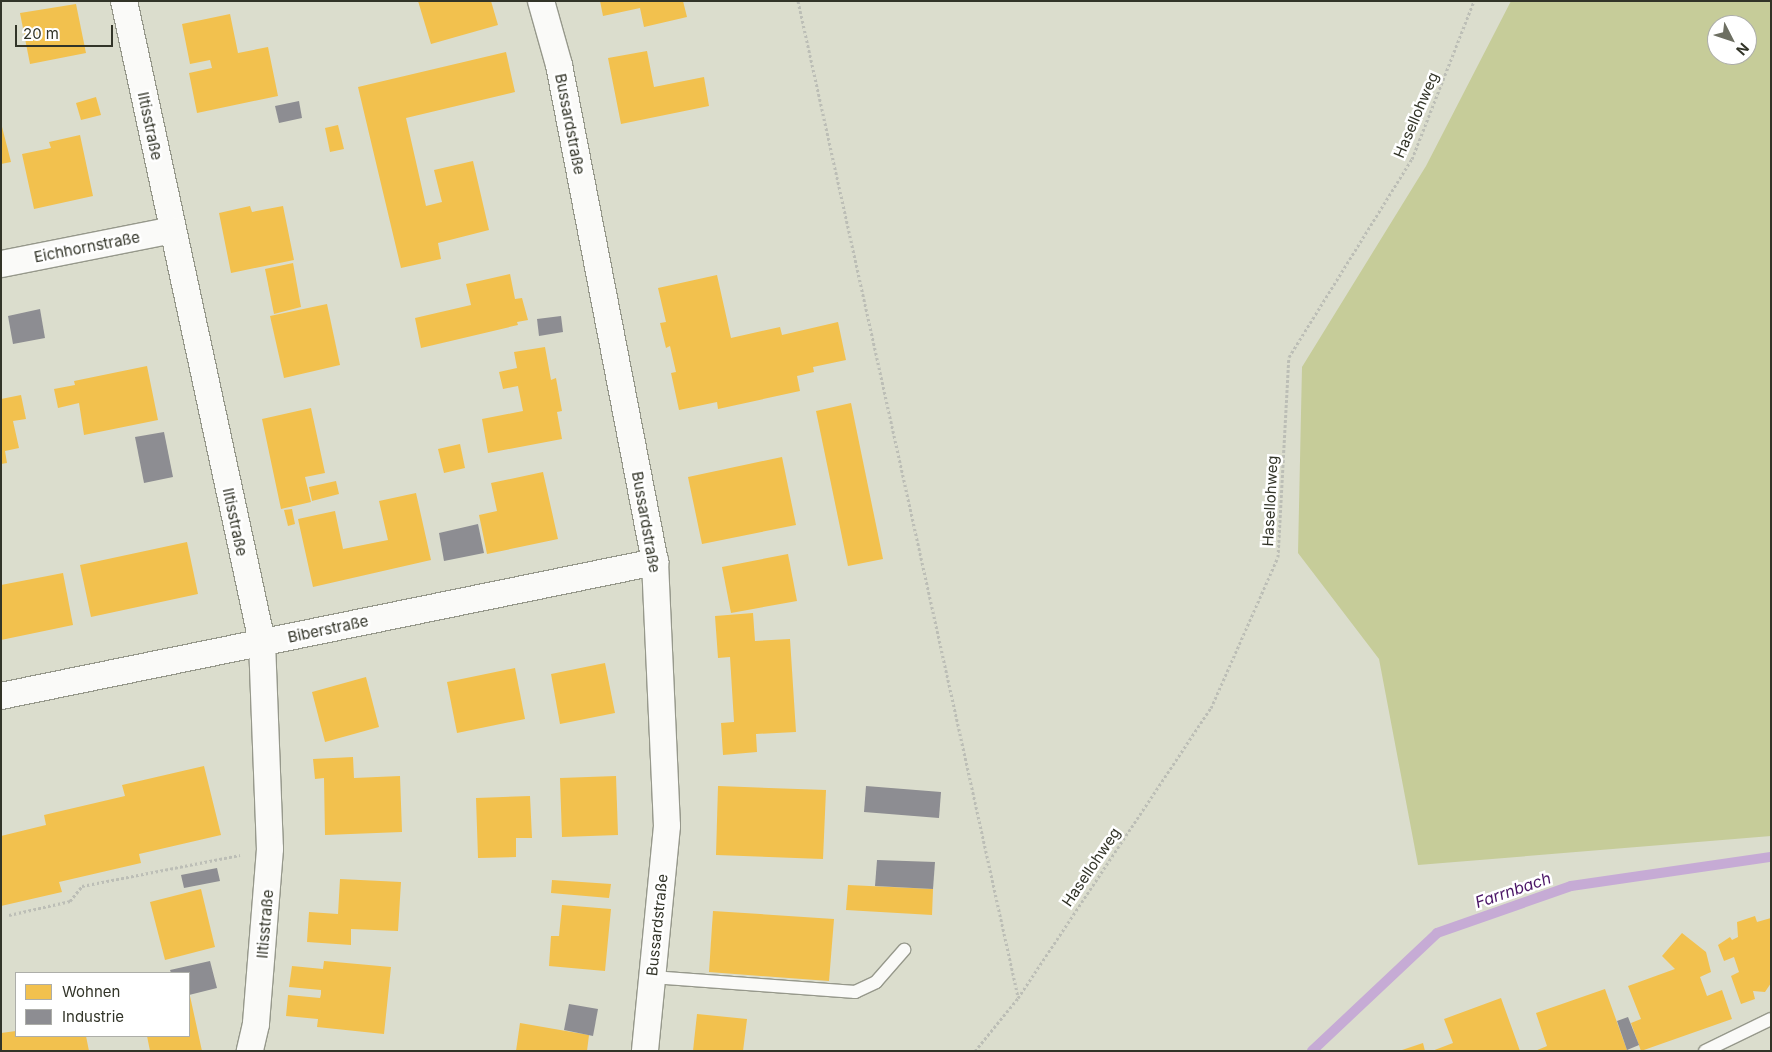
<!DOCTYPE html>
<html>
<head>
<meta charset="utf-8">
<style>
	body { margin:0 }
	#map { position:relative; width:1772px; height:1052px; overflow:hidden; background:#dbddcd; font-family:Inter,sans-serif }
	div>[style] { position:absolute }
	.green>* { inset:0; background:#c6cc99 }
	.homes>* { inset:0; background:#f2c14e }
	.industry>* { inset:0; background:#8d8d92 }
	.stream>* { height:10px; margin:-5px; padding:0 5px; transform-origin:5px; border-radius:5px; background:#c6abd5 }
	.path>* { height:3px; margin-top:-1.5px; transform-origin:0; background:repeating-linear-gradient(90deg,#bcbeb6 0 2.5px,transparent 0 5px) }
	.roads { filter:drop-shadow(1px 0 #96988b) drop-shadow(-1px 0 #96988b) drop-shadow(0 1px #96988b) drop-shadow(0 -1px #96988b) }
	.service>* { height:12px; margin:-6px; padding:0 6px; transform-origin:6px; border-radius:6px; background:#fafaf8 }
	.minor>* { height:26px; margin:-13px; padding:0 13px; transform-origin:13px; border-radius:13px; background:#fafaf8 }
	span { translate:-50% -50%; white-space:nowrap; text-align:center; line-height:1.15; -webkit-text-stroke:5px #fff; paint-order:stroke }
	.street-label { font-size:15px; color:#323428 }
	.water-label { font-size:16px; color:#4a1566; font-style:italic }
	.frame { position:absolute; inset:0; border:2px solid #323428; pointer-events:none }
	.legend { position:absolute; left:15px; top:972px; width:175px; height:65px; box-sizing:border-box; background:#fff; border:1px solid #adaea9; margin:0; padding:6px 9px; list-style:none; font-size:15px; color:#323428 }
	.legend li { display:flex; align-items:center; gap:10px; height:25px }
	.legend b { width:25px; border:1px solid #adaea9 }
	.north { position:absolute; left:1707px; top:15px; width:50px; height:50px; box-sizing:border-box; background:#fff; border:1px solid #adaea9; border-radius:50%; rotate:131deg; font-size:14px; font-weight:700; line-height:20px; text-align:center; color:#323428 }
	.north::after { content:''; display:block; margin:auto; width:18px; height:22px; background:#6d6f62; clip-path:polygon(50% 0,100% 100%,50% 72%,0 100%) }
	.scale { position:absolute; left:15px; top:25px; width:98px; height:22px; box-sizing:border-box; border:2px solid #323428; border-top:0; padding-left:6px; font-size:15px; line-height:18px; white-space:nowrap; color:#323428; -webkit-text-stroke:4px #fff; paint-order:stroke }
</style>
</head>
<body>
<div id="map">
	<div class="green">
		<div style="clip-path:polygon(evenodd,1511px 1px,1771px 1px,1771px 836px,1418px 865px,1379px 659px,1298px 553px,1302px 367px,1426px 166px,1511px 1px,1717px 25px,1747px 25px,1747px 55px,1717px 55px,1717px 25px)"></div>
	</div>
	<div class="homes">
		<div style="clip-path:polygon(418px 1px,491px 1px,498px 25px,431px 44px)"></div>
		<div style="clip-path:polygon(600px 1px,683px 1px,687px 17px,644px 27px,640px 8px,603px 16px)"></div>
		<div style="clip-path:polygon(76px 4px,86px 53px,30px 64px,20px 13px)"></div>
		<div style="clip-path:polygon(230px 14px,238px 53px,268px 47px,278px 96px,197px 113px,189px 73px,212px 68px,210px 60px,190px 64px,182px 24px)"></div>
		<div style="clip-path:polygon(647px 51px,654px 87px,704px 77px,709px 106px,621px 124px,608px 58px)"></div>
		<div style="clip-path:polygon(506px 52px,515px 92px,406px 118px,426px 206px,442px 202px,434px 170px,473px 161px,489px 230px,438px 243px,441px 259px,401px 268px,358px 87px)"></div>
		<div style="clip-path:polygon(96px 97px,101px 115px,81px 120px,76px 103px)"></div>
		<div style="clip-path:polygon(1px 123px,11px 162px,1px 164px)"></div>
		<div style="clip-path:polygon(338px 125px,344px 149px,330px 152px,325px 128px)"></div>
		<div style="clip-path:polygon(80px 135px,93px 196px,34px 209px,22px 154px,51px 148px,49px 142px)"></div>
		<div style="clip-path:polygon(250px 206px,252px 212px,283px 206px,294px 260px,231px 273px,219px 213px)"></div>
		<div style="clip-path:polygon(293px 263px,301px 307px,274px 314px,265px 269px)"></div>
		<div style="clip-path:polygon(510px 274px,515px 299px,522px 298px,528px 320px,517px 322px,518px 325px,421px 348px,415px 318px,471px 305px,466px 284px)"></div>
		<div style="clip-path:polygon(717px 275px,731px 338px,780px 327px,782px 335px,838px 322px,846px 360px,813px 367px,814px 372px,797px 376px,800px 391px,718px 409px,717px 402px,679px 410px,671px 373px,676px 372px,670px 346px,666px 348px,660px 323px,666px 322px,658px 288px)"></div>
		<div style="clip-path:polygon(327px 304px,340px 365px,284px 378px,270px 316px)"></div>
		<div style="clip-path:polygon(545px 347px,551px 380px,556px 378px,562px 411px,557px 412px,562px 439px,488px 453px,482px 419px,523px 411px,518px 386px,503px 389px,499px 372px,517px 368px,514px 352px)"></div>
		<div style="clip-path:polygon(147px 366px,158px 420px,84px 435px,79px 403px,58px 408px,54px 389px,75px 385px,74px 381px)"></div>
		<div style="clip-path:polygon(21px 395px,26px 419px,13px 421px,19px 448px,5px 451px,7px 463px,1px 464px,1px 399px)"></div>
		<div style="clip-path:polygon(851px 403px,883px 559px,848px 566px,816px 411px)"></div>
		<div style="clip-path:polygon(311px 408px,325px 473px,305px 477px,311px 502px,281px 509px,262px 419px)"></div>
		<div style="clip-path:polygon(460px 444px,465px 468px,444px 473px,438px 449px)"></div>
		<div style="clip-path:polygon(782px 457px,796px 525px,702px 544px,688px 477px)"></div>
		<div style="clip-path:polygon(543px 472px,558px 539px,487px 554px,479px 515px,497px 511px,491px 483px)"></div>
		<div style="clip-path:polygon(336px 481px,339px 494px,312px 501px,309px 487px)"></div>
		<div style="clip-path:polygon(416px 493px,431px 560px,313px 587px,298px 519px,335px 511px,343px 549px,388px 540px,379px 501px)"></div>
		<div style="clip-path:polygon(292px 509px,295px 524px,288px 526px,284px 510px)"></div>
		<div style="clip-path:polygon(187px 542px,198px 594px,91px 617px,80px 565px)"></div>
		<div style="clip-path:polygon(788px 554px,797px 601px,731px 613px,722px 567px)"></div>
		<div style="clip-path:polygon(63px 573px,73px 625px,1px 640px,1px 585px)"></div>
		<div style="clip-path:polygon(753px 613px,755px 641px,790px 639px,796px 732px,756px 734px,757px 752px,723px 755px,721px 723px,734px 722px,730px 657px,718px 658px,715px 616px)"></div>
		<div style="clip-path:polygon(605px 663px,615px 713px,560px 724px,551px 674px)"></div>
		<div style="clip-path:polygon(515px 668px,525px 719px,457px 733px,447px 682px)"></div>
		<div style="clip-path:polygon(366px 677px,379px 727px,325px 742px,312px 692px)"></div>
		<div style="clip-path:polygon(353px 757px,354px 778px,400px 776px,402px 832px,325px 835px,324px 778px,315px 779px,313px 759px)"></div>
		<div style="clip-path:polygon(204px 766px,221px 835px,139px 854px,141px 863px,59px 882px,62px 892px,1px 906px,1px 836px,46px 825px,44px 815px,125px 796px,122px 785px)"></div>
		<div style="clip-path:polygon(616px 776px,618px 835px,562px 837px,560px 778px)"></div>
		<div style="clip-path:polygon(718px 786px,826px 790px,823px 859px,716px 855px)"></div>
		<div style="clip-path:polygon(530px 796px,532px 838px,516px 838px,516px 857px,478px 858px,476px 798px)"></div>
		<div style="clip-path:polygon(340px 879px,401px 882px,398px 931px,351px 929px,351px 945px,307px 942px,309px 912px,338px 914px)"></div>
		<div style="clip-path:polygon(552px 880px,611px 884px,609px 898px,551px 893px)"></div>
		<div style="clip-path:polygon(848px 885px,933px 889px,932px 915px,846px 910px)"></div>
		<div style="clip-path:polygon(201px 889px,215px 947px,165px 960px,150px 902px)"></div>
		<div style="clip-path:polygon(562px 905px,611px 909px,605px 971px,549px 966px,551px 936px,559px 936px)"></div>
		<div style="clip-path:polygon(713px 911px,834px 919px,829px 981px,709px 972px)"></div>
		<div style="clip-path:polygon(1755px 916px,1757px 922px,1771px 918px,1771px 983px,1765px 992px,1753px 991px,1755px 999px,1741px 1004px,1731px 976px,1739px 972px,1734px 957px,1724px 961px,1718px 945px,1730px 937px,1732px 940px,1738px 937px,1737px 922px)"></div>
		<div style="clip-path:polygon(1682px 933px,1706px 952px,1711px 972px,1700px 977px,1707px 996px,1722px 990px,1732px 1019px,1641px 1051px,1631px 1023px,1641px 1019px,1628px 986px,1675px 969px,1662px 956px)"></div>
		<div style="clip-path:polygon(324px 961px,391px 967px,384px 1034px,317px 1027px,318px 1019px,286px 1016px,288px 995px,320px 998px,321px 994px,321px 990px,289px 987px,292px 966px,323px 969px)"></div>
		<div style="clip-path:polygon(1605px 989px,1627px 1050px,1535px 1051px,1547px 1046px,1536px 1013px)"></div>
		<div style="clip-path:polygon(190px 996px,202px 1051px,150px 1051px,147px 1036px,189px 1036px)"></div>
		<div style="clip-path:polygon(1501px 998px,1520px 1051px,1432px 1051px,1453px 1043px,1444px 1019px)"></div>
		<div style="clip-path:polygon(697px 1014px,747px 1019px,743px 1051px,693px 1051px)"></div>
		<div style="clip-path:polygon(520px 1023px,589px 1035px,587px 1051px,516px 1051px)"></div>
		<div style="clip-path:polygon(16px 1031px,16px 1036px,86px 1036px,89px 1051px,1px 1051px,1px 1033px)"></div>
		<div style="clip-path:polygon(1423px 1043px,1425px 1051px,1402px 1051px,1402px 1050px)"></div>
	</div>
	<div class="industry">
		<div style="clip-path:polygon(299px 101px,302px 118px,279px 123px,275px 106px)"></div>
		<div style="clip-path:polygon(40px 309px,45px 338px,13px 344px,8px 316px)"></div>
		<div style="clip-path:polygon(561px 316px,563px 332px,539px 336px,537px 319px)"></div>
		<div style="clip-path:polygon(164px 432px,173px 477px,144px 483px,135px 437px)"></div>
		<div style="clip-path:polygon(478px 524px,484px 553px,444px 561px,439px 533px)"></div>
		<div style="clip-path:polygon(866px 786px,941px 792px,939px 818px,864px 812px)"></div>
		<div style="clip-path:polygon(877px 860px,935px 862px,933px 889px,875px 886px)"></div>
		<div style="clip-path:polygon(217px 868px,220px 881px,184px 888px,181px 875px)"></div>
		<div style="clip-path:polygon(210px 961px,217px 988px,189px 995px,189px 973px,171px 973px,170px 970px)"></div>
		<div style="clip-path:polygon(569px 1004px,598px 1009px,593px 1036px,564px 1030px)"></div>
		<div style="clip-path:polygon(1628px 1017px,1639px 1045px,1627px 1050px,1617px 1021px)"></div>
	</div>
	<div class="stream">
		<div style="left:1312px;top:1051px;width:172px;rotate:-43.3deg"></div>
		<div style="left:1437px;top:933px;width:142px;rotate:-19.3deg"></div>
		<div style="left:1571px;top:886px;width:202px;rotate:-8.3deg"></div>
	</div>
	<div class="path">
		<div style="left:798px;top:1px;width:1020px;rotate:77.54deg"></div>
		<div style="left:9px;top:915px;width:63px;rotate:-12.9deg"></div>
		<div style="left:70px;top:901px;width:19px;rotate:-51deg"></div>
		<div style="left:82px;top:886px;width:161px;rotate:-11.1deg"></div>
		<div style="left:975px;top:1051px;width:68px;rotate:-50.9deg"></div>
		<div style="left:1018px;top:998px;width:348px;rotate:-56.4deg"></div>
		<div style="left:1211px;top:708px;width:165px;rotate:-66.1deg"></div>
		<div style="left:1278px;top:557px;width:200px;rotate:-86.9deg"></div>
		<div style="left:1289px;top:357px;width:233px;rotate:-58.2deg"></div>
		<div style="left:1412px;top:159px;width:170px;rotate:-68.6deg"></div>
	</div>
	<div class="roads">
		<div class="service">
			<div style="left:652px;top:977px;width:204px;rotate:4.2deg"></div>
			<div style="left:855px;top:992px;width:23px;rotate:-25deg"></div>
			<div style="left:876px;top:982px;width:43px;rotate:-48.8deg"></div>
			<div style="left:1705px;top:1051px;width:73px;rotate:-25.9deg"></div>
		</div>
		<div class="minor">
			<div style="left:124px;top:1px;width:656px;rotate:77.85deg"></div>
			<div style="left:262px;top:642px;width:207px;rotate:87.8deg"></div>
			<div style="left:270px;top:849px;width:176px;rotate:94.6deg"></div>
			<div style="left:256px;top:1024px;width:28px;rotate:103deg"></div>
			<div style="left:541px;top:1px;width:66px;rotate:74.3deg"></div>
			<div style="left:559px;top:65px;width:506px;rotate:79.07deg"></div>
			<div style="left:655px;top:562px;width:264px;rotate:87.4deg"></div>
			<div style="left:667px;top:826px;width:226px;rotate:95.6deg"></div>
			<div style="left:1px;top:264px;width:174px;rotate:-11.2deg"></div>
			<div style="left:1px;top:696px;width:668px;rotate:-11.58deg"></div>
		</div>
	</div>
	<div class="street-label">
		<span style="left:1416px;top:115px;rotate:-67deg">Hasellohweg</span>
		<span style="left:570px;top:124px;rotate:79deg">Bussardstraße</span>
		<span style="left:150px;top:126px;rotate:78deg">Iltisstraße</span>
		<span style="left:87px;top:247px;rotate:-11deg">Eichhornstraße</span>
		<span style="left:1270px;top:501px;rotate:-87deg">Hasellohweg</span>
		<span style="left:235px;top:522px;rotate:78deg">Iltisstraße</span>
		<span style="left:646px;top:522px;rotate:80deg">Bussardstraße</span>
		<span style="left:328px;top:629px;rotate:-12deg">Biberstraße</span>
		<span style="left:1091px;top:867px;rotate:-56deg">Hasellohweg</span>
		<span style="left:265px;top:924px;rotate:-85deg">Iltisstraße</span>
		<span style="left:657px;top:925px;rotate:-84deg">Bussardstraße</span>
	</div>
	<div class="water-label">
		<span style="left:1513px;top:890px;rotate:-19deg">Farrnbach</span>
	</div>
	<div class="frame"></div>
	<ul class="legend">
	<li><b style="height:14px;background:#f2c14e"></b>Wohnen</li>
	<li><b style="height:14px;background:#8d8d92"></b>Industrie</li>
	</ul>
	<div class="north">N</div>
	<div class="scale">20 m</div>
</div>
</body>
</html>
